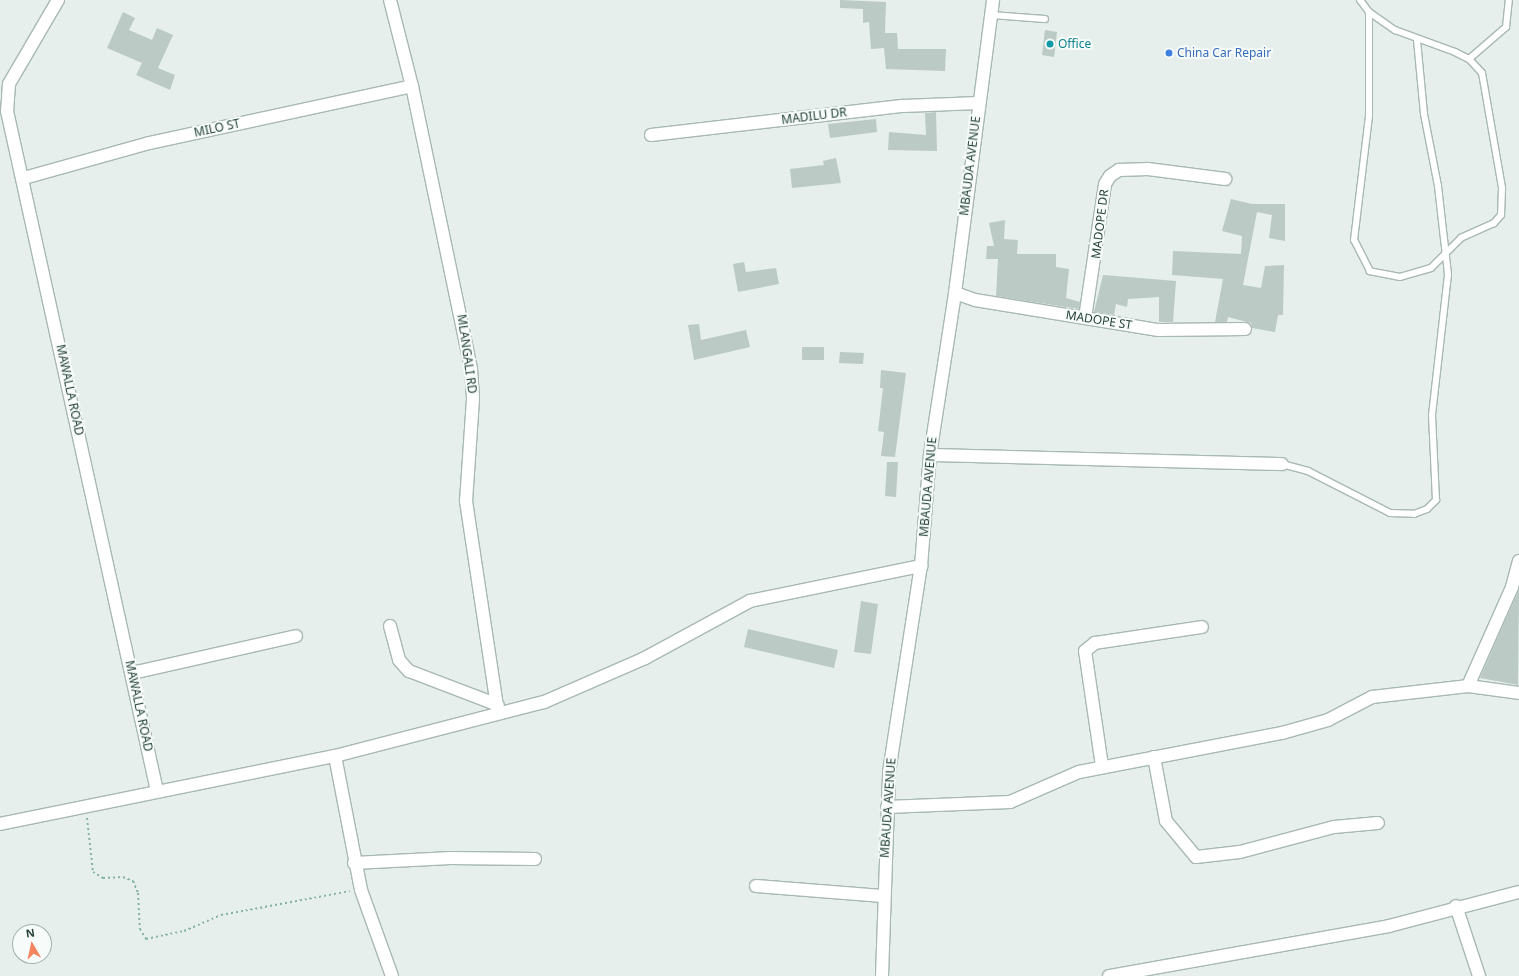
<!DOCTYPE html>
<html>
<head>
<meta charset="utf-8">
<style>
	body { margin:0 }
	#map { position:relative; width:1519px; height:976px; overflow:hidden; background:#e6efeb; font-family:"Noto Sans",sans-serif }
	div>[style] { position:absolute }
	.building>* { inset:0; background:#bbcac4 }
	.path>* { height:2px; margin-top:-1px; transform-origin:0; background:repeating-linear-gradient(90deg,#86b3a5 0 2px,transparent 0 5px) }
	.roads { filter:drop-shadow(1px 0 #a8b8b2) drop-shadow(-1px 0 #a8b8b2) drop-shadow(0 1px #a8b8b2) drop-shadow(0 -1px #a8b8b2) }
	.service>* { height:6px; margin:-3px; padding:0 3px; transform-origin:3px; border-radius:3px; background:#fff }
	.minor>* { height:12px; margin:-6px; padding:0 6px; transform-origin:6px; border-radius:6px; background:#fff }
	.tertiary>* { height:12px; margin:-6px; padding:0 6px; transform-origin:6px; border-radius:6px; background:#fff }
	.dots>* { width:11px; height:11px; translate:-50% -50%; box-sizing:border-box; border:2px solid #f7fbf9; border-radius:50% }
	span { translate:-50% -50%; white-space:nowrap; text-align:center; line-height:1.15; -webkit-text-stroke:4px #f7fbf9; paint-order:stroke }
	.culture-label { font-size:12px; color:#0d838f }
	.left { translate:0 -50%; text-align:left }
	.shop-label { font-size:12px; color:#366cbe }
	.street-label { font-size:12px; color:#24423a }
	.north { position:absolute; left:12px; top:924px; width:40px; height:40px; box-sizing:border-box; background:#f7fbf9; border:1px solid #a3b1ad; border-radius:50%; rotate:351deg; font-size:11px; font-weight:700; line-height:16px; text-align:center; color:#24423a }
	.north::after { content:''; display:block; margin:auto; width:14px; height:18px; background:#f4845f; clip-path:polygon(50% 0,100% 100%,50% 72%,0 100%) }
</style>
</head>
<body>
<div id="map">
	<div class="building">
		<div style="clip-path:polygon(840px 0,886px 2px,885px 33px,897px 33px,898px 49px,946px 49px,945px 71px,886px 69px,884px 48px,871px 49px,869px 22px,863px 23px,863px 9px,840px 8px)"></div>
		<div style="clip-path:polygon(123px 12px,135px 18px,129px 30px,152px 40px,157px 28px,173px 35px,158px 68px,175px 75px,170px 90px,136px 75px,142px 63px,107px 48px)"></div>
		<div style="clip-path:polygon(1045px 30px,1057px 32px,1054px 57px,1042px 55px)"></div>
		<div style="clip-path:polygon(936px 112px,937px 151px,888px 150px,889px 132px,926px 135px,925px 113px)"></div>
		<div style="clip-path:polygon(876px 119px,877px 132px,830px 138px,828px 124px)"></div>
		<div style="clip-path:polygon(836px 158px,841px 183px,792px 188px,790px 169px,824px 165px,823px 161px)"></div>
		<div style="clip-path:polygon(1231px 199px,1252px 204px,1285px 204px,1285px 241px,1269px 238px,1272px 215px,1257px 212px,1243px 285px,1261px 288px,1265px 266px,1284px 265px,1283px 315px,1278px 315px,1275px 332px,1252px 328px,1251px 323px,1228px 317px,1227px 322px,1215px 322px,1223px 279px,1172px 275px,1173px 251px,1241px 254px,1242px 236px,1222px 231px)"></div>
		<div style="clip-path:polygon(1005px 220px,1004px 239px,1018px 240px,1017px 254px,1056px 254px,1056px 267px,1069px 269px,1066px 298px,1080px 302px,1079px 309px,996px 296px,998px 259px,986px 259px,987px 246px,994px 246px,989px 223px)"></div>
		<div style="clip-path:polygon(744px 262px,746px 272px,776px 268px,779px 284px,738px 292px,733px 264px)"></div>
		<div style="clip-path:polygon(1103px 275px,1176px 281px,1173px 322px,1159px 322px,1159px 297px,1128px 299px,1127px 307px,1116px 304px,1114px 315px,1094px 312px)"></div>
		<div style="clip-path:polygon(699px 324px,701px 340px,746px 330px,750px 347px,694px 360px,688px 325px)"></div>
		<div style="clip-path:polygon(802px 347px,824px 347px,824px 360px,802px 360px)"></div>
		<div style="clip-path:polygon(840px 352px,864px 353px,863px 364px,839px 363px)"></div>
		<div style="clip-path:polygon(881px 370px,906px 373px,895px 457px,881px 456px,884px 432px,878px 431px,883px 388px,880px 388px)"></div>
		<div style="clip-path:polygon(887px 462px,898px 462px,896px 497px,885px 496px)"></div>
		<div style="clip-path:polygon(1519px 590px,1518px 685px,1480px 678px,1509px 612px)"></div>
		<div style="clip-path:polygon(861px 601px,878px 604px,871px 654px,854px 652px)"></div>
		<div style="clip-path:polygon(748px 629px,838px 650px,834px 668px,744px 647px)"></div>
	</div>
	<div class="path">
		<div style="left:87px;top:818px;width:54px;rotate:83.7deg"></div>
		<div style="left:93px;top:872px;width:12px;rotate:31deg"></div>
		<div style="left:103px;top:878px;width:20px;rotate:-3deg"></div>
		<div style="left:123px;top:877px;width:11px;rotate:22deg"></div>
		<div style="left:133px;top:881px;width:13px;rotate:67deg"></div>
		<div style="left:138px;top:893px;width:36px;rotate:87deg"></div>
		<div style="left:140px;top:929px;width:12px;rotate:59deg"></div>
		<div style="left:146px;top:939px;width:39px;rotate:-12deg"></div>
		<div style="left:184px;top:931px;width:40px;rotate:-23.4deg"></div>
		<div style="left:221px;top:915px;width:131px;rotate:-10.5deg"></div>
	</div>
	<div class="roads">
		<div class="service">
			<div style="left:1360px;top:0;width:15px;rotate:53deg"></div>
			<div style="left:1369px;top:12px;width:32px;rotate:35deg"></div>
			<div style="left:1395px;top:30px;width:64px;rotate:20.1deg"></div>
			<div style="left:1455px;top:52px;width:16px;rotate:27deg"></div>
			<div style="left:1469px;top:59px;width:19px;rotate:47deg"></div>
			<div style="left:1482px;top:73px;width:117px;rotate:80.1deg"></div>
			<div style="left:1502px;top:188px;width:27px;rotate:92deg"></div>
			<div style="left:1501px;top:215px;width:11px;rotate:131deg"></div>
			<div style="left:1494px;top:223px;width:36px;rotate:156deg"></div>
			<div style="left:1461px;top:238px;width:42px;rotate:135deg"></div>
			<div style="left:1431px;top:268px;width:32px;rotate:164deg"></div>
			<div style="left:1400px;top:277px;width:31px;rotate:-169deg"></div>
			<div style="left:1370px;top:271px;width:35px;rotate:-117deg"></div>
			<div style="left:1354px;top:240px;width:125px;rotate:-83.1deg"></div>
			<div style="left:1369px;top:116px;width:104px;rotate:-90deg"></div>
			<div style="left:991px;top:15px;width:54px;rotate:4.2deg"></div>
			<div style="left:1469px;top:59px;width:49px;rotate:-40.9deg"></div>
			<div style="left:1506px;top:27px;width:27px;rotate:-84deg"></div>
			<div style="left:1282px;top:464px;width:27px;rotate:15deg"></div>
			<div style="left:1308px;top:471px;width:92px;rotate:27.1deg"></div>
			<div style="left:1390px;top:513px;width:24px;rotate:2deg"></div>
			<div style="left:1414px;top:514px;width:14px;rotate:-21deg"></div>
			<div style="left:1427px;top:509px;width:13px;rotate:-45deg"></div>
			<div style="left:1436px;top:500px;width:85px;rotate:-92.7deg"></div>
			<div style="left:1432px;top:415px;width:142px;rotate:-83.5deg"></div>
			<div style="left:1448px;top:274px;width:89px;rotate:-96.5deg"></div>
			<div style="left:1438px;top:186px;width:73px;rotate:-101deg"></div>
			<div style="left:1424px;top:114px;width:74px;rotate:-95.4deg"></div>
		</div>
		<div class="minor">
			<div style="left:58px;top:0;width:97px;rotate:120.3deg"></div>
			<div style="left:9px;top:84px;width:27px;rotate:94deg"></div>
			<div style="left:7px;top:111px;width:696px;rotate:77.56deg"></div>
			<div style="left:390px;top:0;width:89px;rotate:75.7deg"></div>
			<div style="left:412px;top:86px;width:289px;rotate:78.2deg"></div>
			<div style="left:471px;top:369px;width:30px;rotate:86deg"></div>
			<div style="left:473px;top:399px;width:102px;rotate:93.9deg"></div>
			<div style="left:466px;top:501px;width:214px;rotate:81.4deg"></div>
			<div style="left:651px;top:135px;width:254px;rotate:-6.6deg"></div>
			<div style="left:903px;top:106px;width:75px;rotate:-2.3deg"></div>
			<div style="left:24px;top:178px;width:130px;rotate:-15.6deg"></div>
			<div style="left:149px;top:143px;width:269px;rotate:-12.2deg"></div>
			<div style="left:955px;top:293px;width:21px;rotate:19deg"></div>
			<div style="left:975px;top:300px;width:186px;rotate:9.3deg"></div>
			<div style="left:1159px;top:330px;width:86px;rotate:-0.7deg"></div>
			<div style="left:1085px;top:318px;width:135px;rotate:-81.5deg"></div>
			<div style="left:1105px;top:184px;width:9px;rotate:-58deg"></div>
			<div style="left:1110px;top:176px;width:11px;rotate:-34deg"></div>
			<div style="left:1119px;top:170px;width:29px;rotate:-2deg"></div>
			<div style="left:1148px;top:169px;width:78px;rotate:7.4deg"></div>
			<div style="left:930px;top:455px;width:352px;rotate:1.5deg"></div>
			<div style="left:390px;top:626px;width:35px;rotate:75deg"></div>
			<div style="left:399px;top:660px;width:15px;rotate:48deg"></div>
			<div style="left:409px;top:671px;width:95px;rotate:20.9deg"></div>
			<div style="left:132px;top:673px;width:168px;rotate:-12.7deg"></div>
			<div style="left:1468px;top:686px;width:108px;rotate:-66deg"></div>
			<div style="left:1512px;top:587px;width:27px;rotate:-75deg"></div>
			<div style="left:335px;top:756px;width:136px;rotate:79deg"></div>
			<div style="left:361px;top:890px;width:91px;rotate:70.2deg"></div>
			<div style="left:1154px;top:757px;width:65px;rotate:79.4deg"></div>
			<div style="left:1166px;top:821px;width:47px;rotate:50.2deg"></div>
			<div style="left:1196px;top:857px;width:44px;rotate:-6.5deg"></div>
			<div style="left:1240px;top:852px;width:97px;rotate:-14.9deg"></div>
			<div style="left:1334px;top:827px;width:44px;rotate:-5.2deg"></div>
			<div style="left:1102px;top:766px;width:116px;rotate:-98.4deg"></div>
			<div style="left:1085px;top:651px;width:13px;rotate:-39deg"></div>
			<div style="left:1095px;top:643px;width:108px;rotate:-8.5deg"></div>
			<div style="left:887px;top:807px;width:123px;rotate:-2.3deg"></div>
			<div style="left:1010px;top:802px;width:75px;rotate:-23.5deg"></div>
			<div style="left:1079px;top:772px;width:207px;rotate:-10.9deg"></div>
			<div style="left:1282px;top:733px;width:48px;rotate:-15.8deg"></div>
			<div style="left:1328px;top:720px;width:50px;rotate:-27.6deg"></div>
			<div style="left:1372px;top:697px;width:97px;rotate:-6.5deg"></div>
			<div style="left:1468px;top:686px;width:51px;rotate:7.8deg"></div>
			<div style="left:0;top:824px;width:342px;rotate:-11.5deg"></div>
			<div style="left:335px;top:756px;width:216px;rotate:-14.5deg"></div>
			<div style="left:544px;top:702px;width:110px;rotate:-23.5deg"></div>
			<div style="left:645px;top:658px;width:119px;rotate:-28.5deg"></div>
			<div style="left:750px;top:601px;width:175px;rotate:-11.6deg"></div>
			<div style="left:354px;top:863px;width:97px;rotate:-3deg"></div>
			<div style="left:451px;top:858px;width:84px;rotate:0.7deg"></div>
			<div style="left:756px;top:886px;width:127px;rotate:4.5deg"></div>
			<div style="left:1456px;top:906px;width:74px;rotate:71.8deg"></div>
			<div style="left:1109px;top:976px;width:284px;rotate:-10.1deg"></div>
			<div style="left:1389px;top:926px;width:134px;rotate:-14.7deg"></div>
		</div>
		<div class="tertiary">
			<div style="left:882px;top:976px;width:204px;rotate:-88deg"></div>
			<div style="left:889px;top:772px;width:208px;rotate:-81.2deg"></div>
			<div style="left:921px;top:566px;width:111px;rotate:-85.4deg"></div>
			<div style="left:930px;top:455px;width:164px;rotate:-81.2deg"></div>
			<div style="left:955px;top:293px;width:295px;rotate:-82.6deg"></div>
		</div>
	</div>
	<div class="dots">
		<div style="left:1050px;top:44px;background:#0f9aa8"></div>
		<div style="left:1169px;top:53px;background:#3f7fe0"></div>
	</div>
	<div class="culture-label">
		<span class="left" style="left:1058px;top:44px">Office</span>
	</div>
	<div class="shop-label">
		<span class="left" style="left:1177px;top:53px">China Car Repair</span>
	</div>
	<div class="street-label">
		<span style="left:814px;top:116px;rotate:-7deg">MADILU DR</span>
		<span style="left:217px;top:128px;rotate:-12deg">MILO ST</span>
		<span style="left:970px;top:166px;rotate:-83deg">MBAUDA AVENUE</span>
		<span style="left:1100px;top:224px;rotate:-83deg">MADOPE DR</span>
		<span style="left:1099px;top:320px;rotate:9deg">MADOPE ST</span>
		<span style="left:467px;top:354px;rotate:82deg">MLANGALI RD</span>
		<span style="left:70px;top:390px;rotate:78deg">MAWALLA ROAD</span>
		<span style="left:928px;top:487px;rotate:-85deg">MBAUDA AVENUE</span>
		<span style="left:139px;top:706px;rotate:78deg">MAWALLA ROAD</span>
		<span style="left:888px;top:808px;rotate:-86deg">MBAUDA AVENUE</span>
	</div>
	<div class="north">N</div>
</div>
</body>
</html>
